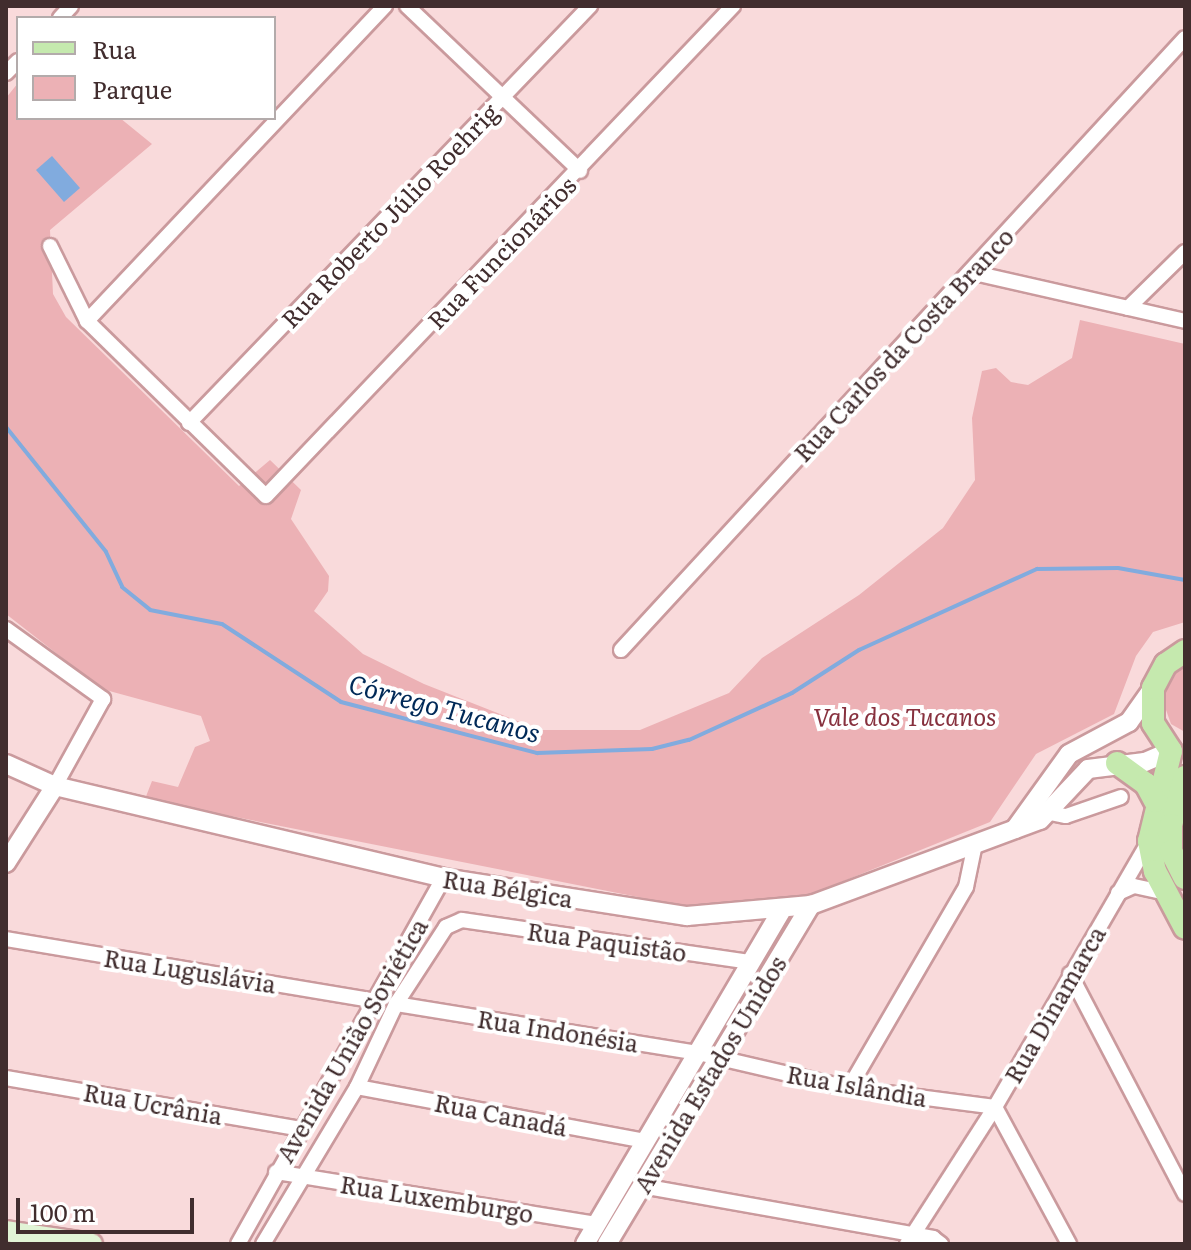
<!DOCTYPE html>
<html>
<head>
<meta charset="utf-8">
<style>
	body { margin:0 }
	#map { position:relative; width:1191px; height:1250px; overflow:hidden; background:#f9dadb; font-family:Literata,serif }
	div>[style] { position:absolute }
	.green>* { inset:0; background:#ecb1b5 }
	.water>* { inset:0; background:#81abde }
	.stream>* { height:4px; margin:-2px; padding:0 2px; transform-origin:2px; border-radius:2px; background:#81abde }
	.roads { filter:drop-shadow(2px 0 #ca9a9d) drop-shadow(-2px 0 #ca9a9d) drop-shadow(0 2px #ca9a9d) drop-shadow(0 -2px #ca9a9d) }
	.minor>* { height:14px; margin:-7px; padding:0 7px; transform-origin:7px; border-radius:7px; background:#fff }
	.tertiary>* { height:18px; margin:-9px; padding:0 9px; transform-origin:9px; border-radius:9px; background:#fff }
	.secondary>* { height:20px; margin:-10px; padding:0 10px; transform-origin:10px; border-radius:10px; background:#e2f4d6 }
	.primary>* { height:22px; margin:-11px; padding:0 11px; transform-origin:11px; border-radius:11px; background:#c5e9ae }
	span { translate:-50% -50%; white-space:nowrap; text-align:center; line-height:1.15; -webkit-text-stroke:8px #fff; paint-order:stroke }
	.street-label { font-size:24px; color:#412d2e }
	.park-label { font-size:24px; color:#87313e; font-style:italic }
	.water-label { font-size:26px; color:#002957; font-style:italic }
	.frame { position:absolute; inset:0; border:8px solid #412d2e; pointer-events:none }
	.legend { position:absolute; left:16px; top:16px; width:260px; height:104px; box-sizing:border-box; background:#fff; border:2px solid #b3abab; margin:0; padding:10px 14px; list-style:none; font-size:24px; color:#412d2e }
	.legend li { display:flex; align-items:center; gap:16px; height:40px }
	.legend b { width:40px; border:2px solid #b3abab }
	.scale { position:absolute; left:16px; top:1198px; width:178px; height:36px; box-sizing:border-box; border:4px solid #412d2e; border-top:0; padding-left:10px; font-size:24px; line-height:28px; white-space:nowrap; color:#412d2e; -webkit-text-stroke:6px #fff; paint-order:stroke }
</style>
</head>
<body>
<div id="map">
	<div class="green">
		<div style="clip-path:polygon(18px 83px,18px 118px,120px 118px,152px 144px,50px 230px,53px 294px,66px 317px,239px 486px,270px 460px,301px 490px,291px 519px,329px 576px,328px 591px,314px 611px,363px 654px,424px 684px,540px 730px,640px 730px,729px 693px,762px 658px,859px 595px,943px 528px,975px 480px,972px 418px,982px 371px,996px 368px,1011px 382px,1028px 385px,1072px 358px,1080px 320px,1185px 344px,1185px 622px,1153px 632px,1136px 656px,1114px 714px,1036px 754px,990px 822px,809px 895px,683px 906px,145px 799px,152px 781px,178px 787px,195px 747px,210px 741px,201px 716px,102px 689px,6px 614px,6px 98px)"></div>
		<div style="clip-path:polygon(1185px 658px,1185px 732px,1171px 724px,1160px 693px,1173px 662px)"></div>
	</div>
	<div class="water">
		<div style="clip-path:polygon(52px 156px,80px 188px,64px 202px,36px 170px)"></div>
	</div>
	<div class="stream">
		<div style="left:6px;top:427px;width:160px;rotate:51.3deg"></div>
		<div style="left:106px;top:552px;width:38px;rotate:65deg"></div>
		<div style="left:122px;top:587px;width:36px;rotate:39deg"></div>
		<div style="left:150px;top:610px;width:73px;rotate:11deg"></div>
		<div style="left:222px;top:624px;width:142px;rotate:33.2deg"></div>
		<div style="left:341px;top:702px;width:203px;rotate:14.6deg"></div>
		<div style="left:537px;top:753px;width:115px;rotate:-2deg"></div>
		<div style="left:652px;top:749px;width:38px;rotate:-14deg"></div>
		<div style="left:689px;top:740px;width:113px;rotate:-24.5deg"></div>
		<div style="left:792px;top:693px;width:80px;rotate:-32.7deg"></div>
		<div style="left:859px;top:650px;width:196px;rotate:-24.5deg"></div>
		<div style="left:1037px;top:569px;width:81px;rotate:-0.7deg"></div>
		<div style="left:1118px;top:568px;width:68px;rotate:10.2deg"></div>
	</div>
	<div class="roads">
		<div class="minor">
			<div style="left:407px;top:6px;width:239px;rotate:43.6deg"></div>
			<div style="left:60px;top:18px;width:16px;rotate:-47deg"></div>
			<div style="left:6px;top:73px;width:17px;rotate:-45deg"></div>
			<div style="left:50px;top:246px;width:84px;rotate:63.7deg"></div>
			<div style="left:87px;top:321px;width:250px;rotate:44.4deg"></div>
			<div style="left:266px;top:496px;width:677px;rotate:-46.38deg"></div>
			<div style="left:970px;top:272px;width:221px;rotate:12.8deg"></div>
			<div style="left:1128px;top:308px;width:80px;rotate:-44.5deg"></div>
			<div style="left:87px;top:321px;width:434px;rotate:-46.6deg"></div>
			<div style="left:189px;top:423px;width:579px;rotate:-46.12deg"></div>
			<div style="left:6px;top:629px;width:120px;rotate:35.8deg"></div>
			<div style="left:103px;top:699px;width:99px;rotate:118.9deg"></div>
			<div style="left:621px;top:650px;width:832px;rotate:-47.34deg"></div>
			<div style="left:1050px;top:813px;width:16px;rotate:11deg"></div>
			<div style="left:1066px;top:816px;width:58px;rotate:-19.1deg"></div>
			<div style="left:1118px;top:893px;width:17px;rotate:-24deg"></div>
			<div style="left:1134px;top:886px;width:34px;rotate:12deg"></div>
			<div style="left:6px;top:939px;width:374px;rotate:9.5deg"></div>
			<div style="left:1070px;top:974px;width:248px;rotate:62.4deg"></div>
			<div style="left:396px;top:1004px;width:306px;rotate:9.2deg"></div>
			<div style="left:698px;top:1053px;width:155px;rotate:13.1deg"></div>
			<div style="left:849px;top:1088px;width:147px;rotate:7.4deg"></div>
			<div style="left:995px;top:1107px;width:156px;rotate:61.6deg"></div>
			<div style="left:6px;top:1078px;width:299px;rotate:9.8deg"></div>
			<div style="left:357px;top:1087px;width:294px;rotate:10.6deg"></div>
			<div style="left:849px;top:1088px;width:233px;rotate:-59.8deg"></div>
			<div style="left:966px;top:887px;width:44px;rotate:-78.2deg"></div>
			<div style="left:276px;top:1172px;width:325px;rotate:9.2deg"></div>
			<div style="left:642px;top:1186px;width:296px;rotate:10.1deg"></div>
			<div style="left:933px;top:1238px;width:10px;rotate:37deg"></div>
			<div style="left:238px;top:1244px;width:420px;rotate:-60.7deg"></div>
			<div style="left:263px;top:1244px;width:183px;rotate:-59.1deg"></div>
			<div style="left:357px;top:1087px;width:92px;rotate:-64.8deg"></div>
			<div style="left:396px;top:1004px;width:92px;rotate:-57deg"></div>
			<div style="left:446px;top:927px;width:17px;rotate:-24deg"></div>
			<div style="left:462px;top:920px;width:292px;rotate:8.3deg"></div>
			<div style="left:907px;top:1244px;width:163px;rotate:-57.3deg"></div>
			<div style="left:995px;top:1107px;width:307px;rotate:-59.9deg"></div>
		</div>
		<div class="tertiary">
			<div style="left:6px;top:764px;width:54px;rotate:24.2deg"></div>
			<div style="left:55px;top:786px;width:399px;rotate:13.3deg"></div>
			<div style="left:443px;top:878px;width:247px;rotate:8.9deg"></div>
			<div style="left:687px;top:916px;width:124px;rotate:-5.1deg"></div>
			<div style="left:811px;top:905px;width:244px;rotate:-20.4deg"></div>
			<div style="left:1040px;top:820px;width:70px;rotate:-46.7deg"></div>
			<div style="left:1088px;top:769px;width:57px;rotate:-7deg"></div>
			<div style="left:1145px;top:762px;width:28px;rotate:-23deg"></div>
			<div style="left:1015px;top:829px;width:92px;rotate:-54.2deg"></div>
			<div style="left:1069px;top:754px;width:68px;rotate:-28.1deg"></div>
			<div style="left:1129px;top:722px;width:42px;rotate:-54.8deg"></div>
			<div style="left:6px;top:863px;width:91px;rotate:-57.5deg"></div>
			<div style="left:585px;top:1244px;width:389px;rotate:-59.5deg"></div>
			<div style="left:607px;top:1244px;width:396px;rotate:-59deg"></div>
		</div>
		<div class="secondary">
			<div style="left:6px;top:1231px;width:87px;rotate:8.6deg"></div>
		</div>
		<div class="primary">
			<div style="left:1171px;top:751px;width:93px;rotate:103.7deg"></div>
			<div style="left:1149px;top:841px;width:31px;rotate:79deg"></div>
			<div style="left:1155px;top:871px;width:64px;rotate:62.2deg"></div>
			<div style="left:1171px;top:751px;width:33px;rotate:-123deg"></div>
			<div style="left:1153px;top:723px;width:35px;rotate:-90deg"></div>
			<div style="left:1153px;top:688px;width:27px;rotate:-62deg"></div>
			<div style="left:1166px;top:664px;width:23px;rotate:-34deg"></div>
			<div style="left:1117px;top:763px;width:36px;rotate:36deg"></div>
			<div style="left:1146px;top:784px;width:19px;rotate:62deg"></div>
			<div style="left:1185px;top:777px;width:50px;rotate:106.3deg"></div>
			<div style="left:1171px;top:825px;width:26px;rotate:90deg"></div>
			<div style="left:1171px;top:851px;width:30px;rotate:63deg"></div>
		</div>
	</div>
	<div class="street-label">
		<span style="left:389px;top:215px;rotate:-46deg">Rua Roberto Júlio Roehrig</span>
		<span style="left:501px;top:252px;rotate:-46deg">Rua Funcionários</span>
		<span style="left:903px;top:344px;rotate:-47deg">Rua Carlos da Costa Branco</span>
		<span style="left:508px;top:888px;rotate:9deg">Rua Bélgica</span>
		<span style="left:607px;top:941px;rotate:8deg">Rua Paquistão</span>
		<span style="left:190px;top:970px;rotate:9deg">Rua Luguslávia</span>
		<span style="left:1054px;top:1004px;rotate:-60deg">Rua Dinamarca</span>
		<span style="left:558px;top:1030px;rotate:9deg">Rua Indonésia</span>
		<span style="left:351px;top:1040px;rotate:-60deg">Avenida União Soviética</span>
		<span style="left:709px;top:1074px;rotate:-59deg">Avenida Estados Unidos</span>
		<span style="left:857px;top:1085px;rotate:10deg">Rua Islândia</span>
		<span style="left:153px;top:1103px;rotate:10deg">Rua Ucrânia</span>
		<span style="left:501px;top:1114px;rotate:11deg">Rua Canadá</span>
		<span style="left:437px;top:1198px;rotate:9deg">Rua Luxemburgo</span>
	</div>
	<div class="park-label">
		<span style="left:905px;top:716px">Vale dos Tucanos</span>
	</div>
	<div class="water-label">
		<span style="left:445px;top:707px;rotate:15deg">Córrego Tucanos</span>
	</div>
	<div class="frame"></div>
	<ul class="legend">
	<li><b style="height:10px;background:#c5e9ae"></b>Rua</li>
	<li><b style="height:22px;background:#ecb1b5"></b>Parque</li>
	</ul>
	<div class="scale">100 m</div>
</div>
</body>
</html>
